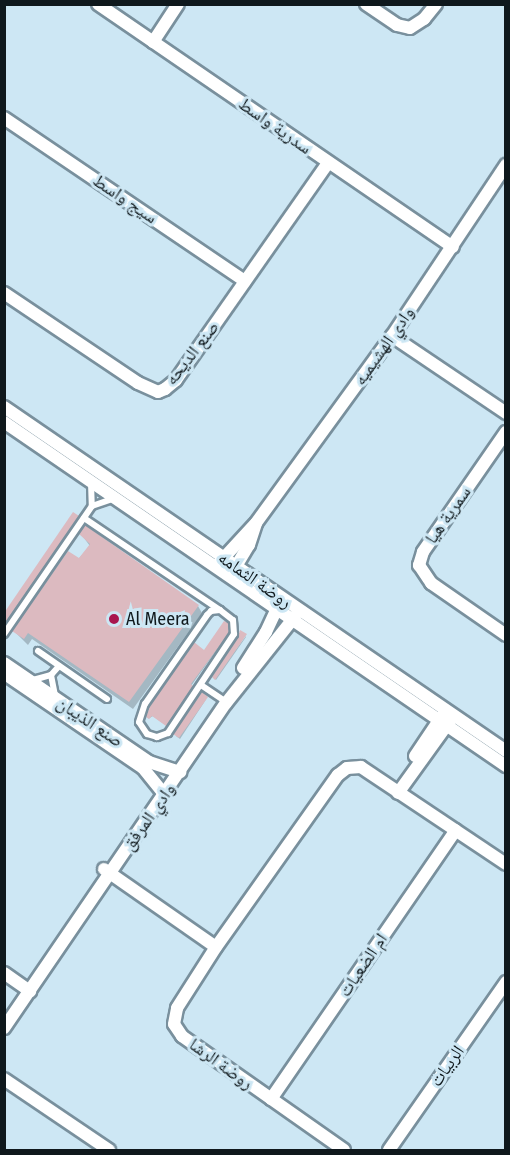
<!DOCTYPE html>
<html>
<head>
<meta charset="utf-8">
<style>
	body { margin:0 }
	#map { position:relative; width:510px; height:1155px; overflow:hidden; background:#cde7f4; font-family:"Fira Sans Condensed","Noto Naskh Arabic",sans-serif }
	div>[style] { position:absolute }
	.shadow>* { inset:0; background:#0003 }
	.building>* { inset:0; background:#dcbac0 }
	.roads { filter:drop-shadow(2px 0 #79909d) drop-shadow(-2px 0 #79909d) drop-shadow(0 2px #79909d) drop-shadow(0 -2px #79909d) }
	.service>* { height:6px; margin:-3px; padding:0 3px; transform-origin:3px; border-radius:3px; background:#fff }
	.minor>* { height:12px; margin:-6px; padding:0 6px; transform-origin:6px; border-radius:6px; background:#fff }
	.dots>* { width:16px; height:16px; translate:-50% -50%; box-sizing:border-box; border:3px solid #cde7f4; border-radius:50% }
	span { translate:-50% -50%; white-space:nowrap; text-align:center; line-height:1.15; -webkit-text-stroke:6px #cde7f4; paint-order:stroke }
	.street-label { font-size:18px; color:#0f181c }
	.poi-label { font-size:18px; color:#0f181c }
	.left { translate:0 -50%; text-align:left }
	.frame { position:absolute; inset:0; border:6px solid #0f181c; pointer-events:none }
</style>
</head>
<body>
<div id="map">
	<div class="shadow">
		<div style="clip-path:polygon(78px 517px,78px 518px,5px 625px,4px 616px)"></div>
		<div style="clip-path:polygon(81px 534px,198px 606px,202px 613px,133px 709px,32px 639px,28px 645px,14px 631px,90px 546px)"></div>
		<div style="clip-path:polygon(228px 626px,228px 634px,191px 686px,193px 688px,167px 726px,153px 716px,148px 719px)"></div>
		<div style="clip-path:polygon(246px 636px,246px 637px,216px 680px,214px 678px)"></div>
		<div style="clip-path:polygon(207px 698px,180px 739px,176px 736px)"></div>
	</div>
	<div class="building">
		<div style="clip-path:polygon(73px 512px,79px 516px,4px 624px,4px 613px)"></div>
		<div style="clip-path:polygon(85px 525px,199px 605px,129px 702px,28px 633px,24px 639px,12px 631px,68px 551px,79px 558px,90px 544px,79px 534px)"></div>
		<div style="clip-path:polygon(224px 621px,228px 623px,229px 633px,191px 684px,193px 686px,166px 726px,152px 716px,149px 719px,146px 717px,150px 706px,194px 642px,204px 650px)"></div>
		<div style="clip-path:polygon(240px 630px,247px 634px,215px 680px,212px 677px,238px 637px)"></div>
		<div style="clip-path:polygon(202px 692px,208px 697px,179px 738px,173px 734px)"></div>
	</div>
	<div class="roads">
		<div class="service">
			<div style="left:91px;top:483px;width:23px;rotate:88deg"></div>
			<div style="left:84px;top:518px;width:164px;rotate:34.1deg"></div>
			<div style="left:220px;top:610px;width:16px;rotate:38deg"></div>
			<div style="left:233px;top:620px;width:14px;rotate:86deg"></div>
			<div style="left:234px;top:634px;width:119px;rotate:123.7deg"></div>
			<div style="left:168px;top:733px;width:12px;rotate:160deg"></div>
			<div style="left:157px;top:737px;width:10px;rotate:-163deg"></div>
			<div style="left:147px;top:734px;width:14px;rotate:-124deg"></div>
			<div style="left:139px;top:722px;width:19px;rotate:-72deg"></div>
			<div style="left:145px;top:704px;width:108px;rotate:-55.1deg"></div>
			<div style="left:207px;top:615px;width:6px;rotate:-45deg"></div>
			<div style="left:211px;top:611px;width:9px;rotate:-6deg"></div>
			<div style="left:4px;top:634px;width:155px;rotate:-55.5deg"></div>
			<div style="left:92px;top:506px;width:21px;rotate:-19deg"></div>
			<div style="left:38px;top:651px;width:84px;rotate:34.8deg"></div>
			<div style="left:51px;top:675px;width:20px;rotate:79deg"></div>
			<div style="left:33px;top:680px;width:19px;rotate:-16deg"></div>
			<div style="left:51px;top:675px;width:12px;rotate:-48deg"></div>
			<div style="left:201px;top:685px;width:30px;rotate:34deg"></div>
		</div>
		<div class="minor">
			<div style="left:98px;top:4px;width:430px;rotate:34.4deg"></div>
			<div style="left:366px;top:4px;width:37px;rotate:34deg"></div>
			<div style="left:397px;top:25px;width:13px;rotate:13deg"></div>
			<div style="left:410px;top:28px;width:17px;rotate:-33deg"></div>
			<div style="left:424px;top:19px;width:19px;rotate:-51deg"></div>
			<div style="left:153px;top:42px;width:45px;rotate:-56.7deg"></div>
			<div style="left:4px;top:118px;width:291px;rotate:34.1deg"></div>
			<div style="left:4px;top:293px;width:161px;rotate:33.9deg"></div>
			<div style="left:138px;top:383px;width:22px;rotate:24deg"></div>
			<div style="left:158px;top:392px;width:8px;rotate:-23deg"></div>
			<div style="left:165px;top:389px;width:14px;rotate:-39deg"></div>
			<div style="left:176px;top:380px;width:265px;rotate:-55deg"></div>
			<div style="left:392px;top:336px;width:138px;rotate:34deg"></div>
			<div style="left:4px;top:407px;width:609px;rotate:34.42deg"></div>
			<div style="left:4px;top:422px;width:609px;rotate:34.42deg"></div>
			<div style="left:506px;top:432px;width:146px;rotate:124.7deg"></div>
			<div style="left:423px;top:552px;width:14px;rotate:107deg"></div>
			<div style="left:419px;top:565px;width:22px;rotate:56deg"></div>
			<div style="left:431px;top:583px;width:91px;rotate:34.7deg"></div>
			<div style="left:219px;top:563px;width:54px;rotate:-47.2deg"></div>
			<div style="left:256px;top:523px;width:231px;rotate:-54deg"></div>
			<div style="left:392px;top:336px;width:206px;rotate:-56.3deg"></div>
			<div style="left:232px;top:573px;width:33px;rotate:-59deg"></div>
			<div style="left:249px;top:545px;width:22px;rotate:-72deg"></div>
			<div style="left:4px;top:663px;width:176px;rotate:34.3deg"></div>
			<div style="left:149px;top:762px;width:33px;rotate:18deg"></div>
			<div style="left:243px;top:668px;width:43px;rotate:-57.4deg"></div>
			<div style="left:266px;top:632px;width:33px;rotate:-65deg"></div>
			<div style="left:8px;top:676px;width:163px;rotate:34.3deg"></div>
			<div style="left:143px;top:768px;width:33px;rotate:51deg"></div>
			<div style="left:415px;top:756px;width:48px;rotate:-56deg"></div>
			<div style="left:398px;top:793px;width:89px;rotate:-54.2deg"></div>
			<div style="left:104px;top:869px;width:136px;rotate:34.9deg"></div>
			<div style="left:4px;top:973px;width:32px;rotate:35deg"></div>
			<div style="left:4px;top:1028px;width:394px;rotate:-55.7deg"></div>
			<div style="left:226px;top:703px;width:112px;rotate:-51.5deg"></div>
			<div style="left:4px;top:1079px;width:127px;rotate:34.1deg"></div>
			<div style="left:271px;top:1099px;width:326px;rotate:-55.5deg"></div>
			<div style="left:344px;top:1150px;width:198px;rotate:-144.9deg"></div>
			<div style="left:182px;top:1036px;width:14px;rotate:-124deg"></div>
			<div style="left:174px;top:1024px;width:16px;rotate:-79deg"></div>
			<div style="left:177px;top:1008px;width:72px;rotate:-57.4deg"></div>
			<div style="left:216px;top:947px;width:211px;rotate:-54.7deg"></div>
			<div style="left:338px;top:775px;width:11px;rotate:-38deg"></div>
			<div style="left:347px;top:768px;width:14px;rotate:-4deg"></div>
			<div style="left:361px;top:767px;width:174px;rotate:33.8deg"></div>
			<div style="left:389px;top:1150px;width:205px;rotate:-55.1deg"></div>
		</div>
	</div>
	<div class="dots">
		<div style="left:114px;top:619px;background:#a8164f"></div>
	</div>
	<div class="street-label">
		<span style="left:275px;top:126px;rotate:35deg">سدرية واسط</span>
		<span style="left:125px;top:199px;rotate:34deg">سيج واسط</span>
		<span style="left:384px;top:346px;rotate:-55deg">وادي الهشيميه</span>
		<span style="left:192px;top:353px;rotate:-52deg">صنع الديحه</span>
		<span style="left:448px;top:515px;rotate:-55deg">سمرية هيا</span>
		<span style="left:255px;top:580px;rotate:35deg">روضة الثمامه</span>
		<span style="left:90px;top:722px;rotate:34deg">صنع الذيبان</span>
		<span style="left:149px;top:817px;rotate:-55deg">وادي المرفق</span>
		<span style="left:363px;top:965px;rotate:-56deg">ام الضعيات</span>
		<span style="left:221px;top:1064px;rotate:36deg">روضة الرشا</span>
		<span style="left:447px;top:1066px;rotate:-55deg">الربيات</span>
	</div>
	<div class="poi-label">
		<span class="left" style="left:126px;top:619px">Al Meera</span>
	</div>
	<div class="frame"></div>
</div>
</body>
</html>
